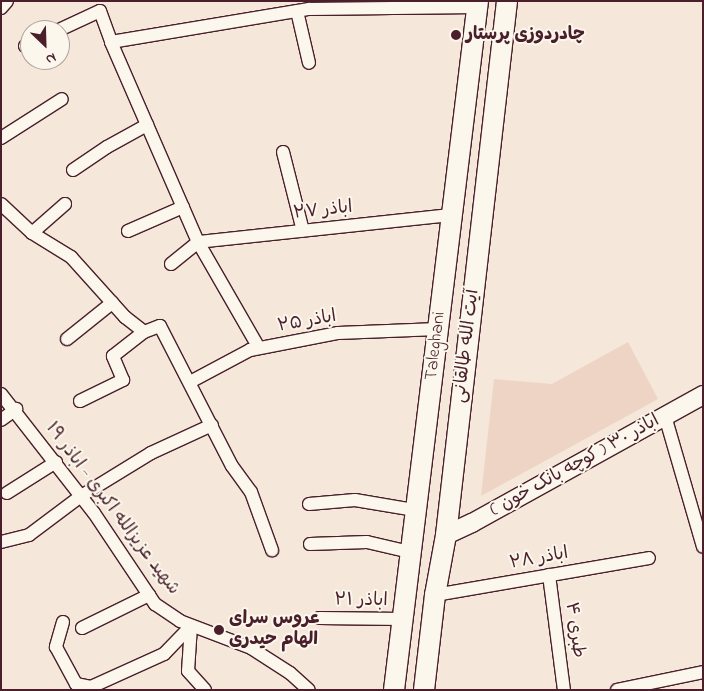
<!DOCTYPE html>
<html>
<head>
<meta charset="utf-8">
<style>
	body { margin:0 }
	#map { position:relative; width:704px; height:691px; overflow:hidden; background:#f5e7da; font-family:"Indie Flower","Playpen Sans Arabic",sans-serif }
	div>[style] { position:absolute }
	.built>* { inset:0; background:#eed4c4 }
	.roads { filter:drop-shadow(1px 0 #4a1f2b) drop-shadow(-1px 0 #4a1f2b) drop-shadow(0 1px #4a1f2b) drop-shadow(0 -1px #4a1f2b) }
	.minor>* { height:12px; margin:-6px; padding:0 6px; transform-origin:6px; border-radius:6px; background:#fbf7ec }
	.secondary>* { height:18px; margin:-9px; padding:0 9px; transform-origin:9px; border-radius:9px; background:#fbf7ec }
	.primary>* { height:20px; margin:-10px; padding:0 10px; transform-origin:10px; border-radius:10px; background:#fbf7ec }
	.dots>* { width:14px; height:14px; translate:-50% -50%; box-sizing:border-box; border:2px solid #fbf7ec; border-radius:50% }
	span { translate:-50% -50%; white-space:nowrap; text-align:center; line-height:1.15; -webkit-text-stroke:4px #fbf7ec; paint-order:stroke }
	.poi-label { font-size:18px; color:#4a1f2b; font-weight:700 }
	.left { translate:0 -50%; text-align:left }
	.street-label { font-size:18px; color:#4a1f2b }
	.frame { position:absolute; inset:0; border:2px solid #4a1f2b; pointer-events:none }
	.north { position:absolute; left:20px; top:20px; width:50px; height:50px; box-sizing:border-box; background:#fbf7ec; border:1px solid #b4a19f; border-radius:50%; rotate:156deg; font-size:14px; font-weight:700; line-height:20px; text-align:center; color:#4a1f2b }
	.north::after { content:''; display:block; margin:auto; width:18px; height:22px; background:#4a1f2b; clip-path:polygon(50% 0,100% 100%,50% 72%,0 100%) }
</style>
</head>
<body>
<div id="map">
	<div class="built">
		<div style="clip-path:polygon(628px 342px,658px 399px,481px 496px,494px 379px,552px 384px)"></div>
	</div>
	<div class="roads">
		<div class="minor">
			<div style="left:1px;top:8px;width:9px;rotate:-49deg"></div>
			<div style="left:297px;top:11px;width:53px;rotate:77deg"></div>
			<div style="left:59px;top:30px;width:45px;rotate:-24.9deg"></div>
			<div style="left:100px;top:11px;width:33px;rotate:70deg"></div>
			<div style="left:111px;top:42px;width:218px;rotate:66.5deg"></div>
			<div style="left:198px;top:242px;width:122px;rotate:60.1deg"></div>
			<div style="left:111px;top:42px;width:201px;rotate:-9.5deg"></div>
			<div style="left:309px;top:9px;width:168px;rotate:-0.7deg"></div>
			<div style="left:25px;top:46px;width:5px;rotate:-22deg"></div>
			<div style="left:1px;top:138px;width:72px;rotate:-32.6deg"></div>
			<div style="left:283px;top:152px;width:81px;rotate:75.8deg"></div>
			<div style="left:73px;top:170px;width:41px;rotate:-34.1deg"></div>
			<div style="left:107px;top:147px;width:46px;rotate:-28.8deg"></div>
			<div style="left:1px;top:204px;width:42px;rotate:43.1deg"></div>
			<div style="left:32px;top:233px;width:46px;rotate:31.6deg"></div>
			<div style="left:71px;top:257px;width:81px;rotate:48deg"></div>
			<div style="left:125px;top:317px;width:24px;rotate:38deg"></div>
			<div style="left:144px;top:332px;width:17px;rotate:-21deg"></div>
			<div style="left:160px;top:326px;width:157px;rotate:62.8deg"></div>
			<div style="left:232px;top:466px;width:32px;rotate:54deg"></div>
			<div style="left:251px;top:492px;width:62px;rotate:70.1deg"></div>
			<div style="left:128px;top:231px;width:60px;rotate:-23.6deg"></div>
			<div style="left:32px;top:233px;width:44px;rotate:-41.3deg"></div>
			<div style="left:171px;top:264px;width:35px;rotate:-39deg"></div>
			<div style="left:198px;top:242px;width:255px;rotate:-6.1deg"></div>
			<div style="left:67px;top:339px;width:58px;rotate:-38.7deg"></div>
			<div style="left:190px;top:382px;width:68px;rotate:-28.1deg"></div>
			<div style="left:250px;top:350px;width:90px;rotate:-10.9deg"></div>
			<div style="left:338px;top:333px;width:100px;rotate:-2.3deg"></div>
			<div style="left:1px;top:394px;width:151px;rotate:52deg"></div>
			<div style="left:94px;top:513px;width:110px;rotate:56.2deg"></div>
			<div style="left:155px;top:604px;width:30px;rotate:34deg"></div>
			<div style="left:180px;top:621px;width:76px;rotate:20.8deg"></div>
			<div style="left:251px;top:648px;width:46px;rotate:32.7deg"></div>
			<div style="left:290px;top:673px;width:25px;rotate:42deg"></div>
			<div style="left:80px;top:401px;width:48px;rotate:-26deg"></div>
			<div style="left:123px;top:380px;width:26px;rotate:-113deg"></div>
			<div style="left:113px;top:356px;width:39px;rotate:-38deg"></div>
			<div style="left:665px;top:416px;width:136px;rotate:73.8deg"></div>
			<div style="left:1px;top:420px;width:19px;rotate:-36deg"></div>
			<div style="left:7px;top:493px;width:58px;rotate:-32.3deg"></div>
			<div style="left:309px;top:504px;width:46px;rotate:-5deg"></div>
			<div style="left:355px;top:500px;width:61px;rotate:9.5deg"></div>
			<div style="left:1px;top:542px;width:29px;rotate:-14deg"></div>
			<div style="left:29px;top:535px;width:65px;rotate:-36.9deg"></div>
			<div style="left:81px;top:496px;width:82px;rotate:-31.6deg"></div>
			<div style="left:151px;top:453px;width:67px;rotate:-24.7deg"></div>
			<div style="left:310px;top:544px;width:57px;rotate:-2deg"></div>
			<div style="left:367px;top:542px;width:44px;rotate:13.1deg"></div>
			<div style="left:549px;top:575px;width:116px;rotate:82.6deg"></div>
			<div style="left:435px;top:595px;width:217px;rotate:-9.8deg"></div>
			<div style="left:319px;top:618px;width:84px;rotate:0.7deg"></div>
			<div style="left:63px;top:622px;width:26px;rotate:106deg"></div>
			<div style="left:56px;top:647px;width:42px;rotate:61.6deg"></div>
			<div style="left:76px;top:684px;width:15px;rotate:11deg"></div>
			<div style="left:91px;top:687px;width:80px;rotate:-24.3deg"></div>
			<div style="left:164px;top:654px;width:39px;rotate:-46deg"></div>
			<div style="left:191px;top:626px;width:45px;rotate:93.8deg"></div>
			<div style="left:188px;top:671px;width:25px;rotate:48deg"></div>
			<div style="left:82px;top:628px;width:75px;rotate:-26.2deg"></div>
			<div style="left:617px;top:690px;width:88px;rotate:-11.8deg"></div>
		</div>
		<div class="secondary">
			<div style="left:446px;top:535px;width:29px;rotate:-25deg"></div>
			<div style="left:472px;top:523px;width:264px;rotate:-29deg"></div>
		</div>
		<div class="primary">
			<div style="left:394px;top:690px;width:694px;rotate:-83.05deg"></div>
			<div style="left:424px;top:690px;width:96px;rotate:-83.4deg"></div>
			<div style="left:435px;top:595px;width:61px;rotate:-79.6deg"></div>
			<div style="left:446px;top:535px;width:537px;rotate:-83.48deg"></div>
		</div>
	</div>
	<div class="dots">
		<div style="left:456px;top:35px;background:#4a1f2b"></div>
		<div style="left:219px;top:630px;background:#4a1f2b"></div>
	</div>
	<div class="poi-label">
		<span class="left" style="left:466px;top:35px">چادردوزی پرستار</span>
		<span class="left" style="left:229px;top:630px">عروس سرای<br>الهام حیدری</span>
	</div>
	<div class="street-label">
		<span style="left:323px;top:211px;rotate:-6deg">اباذر ۲۷</span>
		<span style="left:307px;top:322px;rotate:-10deg">اباذر ۲۵</span>
		<span style="left:436px;top:346px;rotate:-83deg">Taleghani</span>
		<span style="left:467px;top:346px;rotate:-83deg">آیت الله طالقانی</span>
		<span style="left:575px;top:466px;rotate:-29deg">اباذر ۳۰ ( کوچه بانک خون )</span>
		<span style="left:112px;top:509px;rotate:53deg">شهید عزیزالله اکبری - اباذر ۱۹</span>
		<span style="left:539px;top:559px;rotate:-10deg">اباذر ۲۸</span>
		<span style="left:361px;top:601px;rotate:1deg">اباذر ۲۱</span>
		<span style="left:574px;top:630px;rotate:82deg">طبری ۴</span>
	</div>
	<div class="frame"></div>
	<div class="north">N</div>
</div>
</body>
</html>
